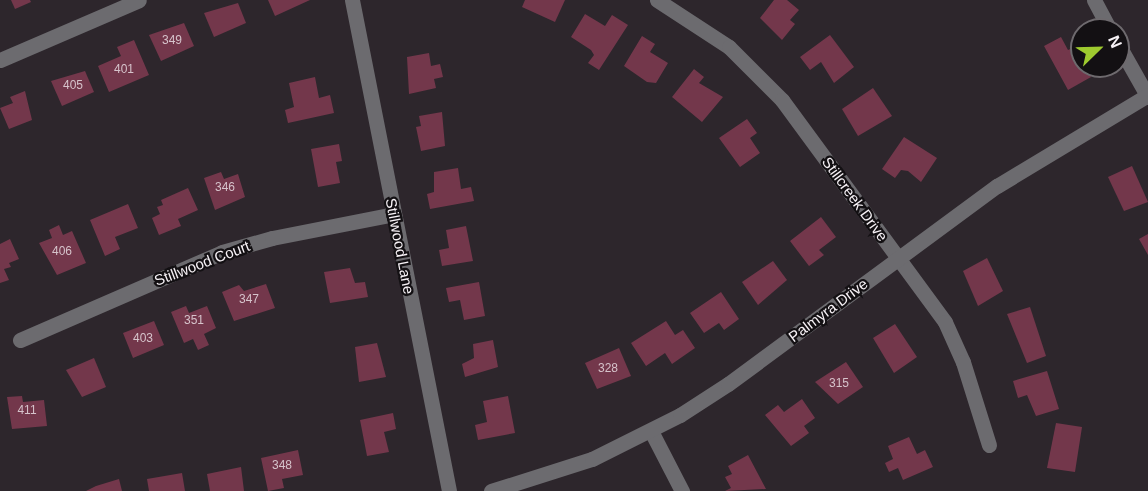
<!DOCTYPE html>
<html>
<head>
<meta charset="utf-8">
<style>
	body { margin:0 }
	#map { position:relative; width:1148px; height:491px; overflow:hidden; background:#2d262c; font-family:Helvetica,sans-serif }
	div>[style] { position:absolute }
	.building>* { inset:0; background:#73374b }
	.minor>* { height:15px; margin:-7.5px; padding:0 7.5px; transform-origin:7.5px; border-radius:7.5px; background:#6c6b6f }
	span { translate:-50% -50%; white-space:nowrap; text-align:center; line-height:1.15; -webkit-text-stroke:4.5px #131013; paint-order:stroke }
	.number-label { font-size:12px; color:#d6c3cb }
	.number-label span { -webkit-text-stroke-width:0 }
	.street-label { font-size:15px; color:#f7f2f6 }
	.north { position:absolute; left:1070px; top:18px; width:60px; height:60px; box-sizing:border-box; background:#131013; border:2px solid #6e6a6e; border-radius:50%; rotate:67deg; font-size:16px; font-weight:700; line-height:24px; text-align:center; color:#f7f2f6 }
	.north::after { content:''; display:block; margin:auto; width:21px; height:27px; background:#9eca2f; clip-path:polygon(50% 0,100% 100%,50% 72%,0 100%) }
</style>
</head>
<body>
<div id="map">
	<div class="building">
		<div style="clip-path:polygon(11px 0,30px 0,31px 2px,15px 9px)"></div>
		<div style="clip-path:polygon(268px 0,310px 0,275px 16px)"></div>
		<div style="clip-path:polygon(525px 0,565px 0,555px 22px,522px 7px)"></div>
		<div style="clip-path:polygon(774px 0,787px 0,799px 10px,790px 20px,795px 24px,782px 40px,760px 18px)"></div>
		<div style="clip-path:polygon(238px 3px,246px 23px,214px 37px,204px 13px)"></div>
		<div style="clip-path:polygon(585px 14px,605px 26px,612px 15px,628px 25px,599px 70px,588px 63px,594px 55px,591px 50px,571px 37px)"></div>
		<div style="clip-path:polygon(184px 23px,194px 46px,161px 61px,149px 35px)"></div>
		<div style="clip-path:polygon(830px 35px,854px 67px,834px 83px,821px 62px,810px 70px,800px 57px)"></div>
		<div style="clip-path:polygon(642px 36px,655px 44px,650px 52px,668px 63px,656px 83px,647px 82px,624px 66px)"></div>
		<div style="clip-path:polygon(1061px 37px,1068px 50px,1075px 47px,1091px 77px,1068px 90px,1044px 46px)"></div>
		<div style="clip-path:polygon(134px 40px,149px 75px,109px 92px,98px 66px,121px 56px,117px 47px)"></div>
		<div style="clip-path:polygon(429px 53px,431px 66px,440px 64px,443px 77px,434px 79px,436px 88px,409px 94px,407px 57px)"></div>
		<div style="clip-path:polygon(694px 69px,704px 77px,699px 83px,723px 97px,702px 122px,672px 97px)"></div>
		<div style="clip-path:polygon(85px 71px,94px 92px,62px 106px,51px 81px)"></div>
		<div style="clip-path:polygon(315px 77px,319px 98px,330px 95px,334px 113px,288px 123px,285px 110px,294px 107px,289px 83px)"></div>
		<div style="clip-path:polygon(873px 88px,892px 116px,858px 136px,842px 109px)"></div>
		<div style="clip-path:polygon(25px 91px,32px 120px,9px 129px,0 108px,13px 103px,10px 97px)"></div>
		<div style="clip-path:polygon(442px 112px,445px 146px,421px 151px,416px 127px,421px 126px,419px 116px)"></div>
		<div style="clip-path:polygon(747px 119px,757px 133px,750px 138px,760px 153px,740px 167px,719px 138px)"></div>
		<div style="clip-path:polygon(904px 137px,937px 158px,921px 182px,908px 171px,901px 170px,895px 178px,882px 169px)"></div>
		<div style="clip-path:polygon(339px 144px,342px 161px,336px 162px,340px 183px,318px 187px,311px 149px)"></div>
		<div style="clip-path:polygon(1132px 166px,1148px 202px,1124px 211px,1108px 177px)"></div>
		<div style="clip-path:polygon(458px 168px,461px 189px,471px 187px,474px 201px,430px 209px,427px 194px,434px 192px,434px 172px)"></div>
		<div style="clip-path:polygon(221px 172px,224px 179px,238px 174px,245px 197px,215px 210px,204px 178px)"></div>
		<div style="clip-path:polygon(188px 188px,198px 210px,178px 219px,181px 226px,159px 235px,152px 218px,160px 214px,157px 207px,163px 205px,161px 200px)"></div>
		<div style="clip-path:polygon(128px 204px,138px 228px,115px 237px,120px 249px,105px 256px,90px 220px)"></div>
		<div style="clip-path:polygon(821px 217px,836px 237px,819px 250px,824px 255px,809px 266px,790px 241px)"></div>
		<div style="clip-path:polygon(59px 225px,63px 235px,72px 231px,86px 263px,57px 275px,39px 243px,52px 238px,49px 230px)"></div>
		<div style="clip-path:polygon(466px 226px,473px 261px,442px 266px,439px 250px,449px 248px,446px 230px)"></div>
		<div style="clip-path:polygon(1148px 234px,1148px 255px,1139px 239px)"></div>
		<div style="clip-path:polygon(10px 239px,19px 259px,9px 263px,11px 267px,4px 269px,9px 280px,0 283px,0 244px)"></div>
		<div style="clip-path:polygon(987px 258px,1003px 291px,978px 306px,963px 271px)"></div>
		<div style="clip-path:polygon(773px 261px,787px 280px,758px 305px,742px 282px)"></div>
		<div style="clip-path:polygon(350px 268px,355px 283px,365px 282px,368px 297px,330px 303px,324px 272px)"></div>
		<div style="clip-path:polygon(479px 282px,485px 316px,464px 320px,460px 300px,449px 302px,446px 288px)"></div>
		<div style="clip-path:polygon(266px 284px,275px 308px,234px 321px,222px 292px,239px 285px,244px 291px)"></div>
		<div style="clip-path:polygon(721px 292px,739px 319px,724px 330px,719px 323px,704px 333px,690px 313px)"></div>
		<div style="clip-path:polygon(186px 306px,189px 313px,207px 306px,216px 328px,204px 334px,209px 345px,198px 350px,193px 339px,184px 343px,171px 312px)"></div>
		<div style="clip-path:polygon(1030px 307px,1046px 356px,1027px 363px,1007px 314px)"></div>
		<div style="clip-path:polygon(154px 321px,164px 345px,133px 358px,123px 333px)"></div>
		<div style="clip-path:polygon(666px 321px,675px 335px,683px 330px,695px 348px,672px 364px,665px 353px,646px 366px,631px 343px)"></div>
		<div style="clip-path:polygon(895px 324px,917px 357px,894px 373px,873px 338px)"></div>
		<div style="clip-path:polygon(493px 340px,498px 367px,465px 377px,462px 364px,474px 358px,473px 344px)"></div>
		<div style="clip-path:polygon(377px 343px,386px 377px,359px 382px,355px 347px)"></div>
		<div style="clip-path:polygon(619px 348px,631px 376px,597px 389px,585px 363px)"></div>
		<div style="clip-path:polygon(94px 358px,106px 387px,82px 397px,66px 370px)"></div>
		<div style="clip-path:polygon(846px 362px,863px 387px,838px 404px,815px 382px)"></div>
		<div style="clip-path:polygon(1047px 371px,1059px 409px,1036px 416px,1027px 395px,1018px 398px,1013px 381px)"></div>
		<div style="clip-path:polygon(22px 396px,23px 402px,44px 400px,47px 426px,12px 429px,7px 397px)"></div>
		<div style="clip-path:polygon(508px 396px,515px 433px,478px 440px,475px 425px,487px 422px,483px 401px)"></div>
		<div style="clip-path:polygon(802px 399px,815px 418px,804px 426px,809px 433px,791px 446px,765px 415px,778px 405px,784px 412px)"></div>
		<div style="clip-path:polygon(393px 413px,396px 429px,384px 432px,389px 452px,367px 456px,360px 420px)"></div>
		<div style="clip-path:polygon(1056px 423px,1082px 427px,1075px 472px,1047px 468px)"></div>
		<div style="clip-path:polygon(909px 437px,917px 454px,925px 450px,933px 467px,903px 480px,898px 468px,889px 472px,885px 463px,893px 459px,888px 446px)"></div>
		<div style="clip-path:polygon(298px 450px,303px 475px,282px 479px,284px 488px,268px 491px,261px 458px)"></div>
		<div style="clip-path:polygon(748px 455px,766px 489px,725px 491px,731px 488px,725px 477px,732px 474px,728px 466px)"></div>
		<div style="clip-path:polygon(241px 467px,244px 491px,210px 491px,207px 474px)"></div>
		<div style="clip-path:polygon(182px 473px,185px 491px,149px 491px,147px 479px)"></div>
		<div style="clip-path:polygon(119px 479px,122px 491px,86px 491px,96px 486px)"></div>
	</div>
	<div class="minor">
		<div style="left:352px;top:0;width:500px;rotate:78.82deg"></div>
		<div style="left:657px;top:0;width:86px;rotate:33.1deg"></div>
		<div style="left:729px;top:47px;width:75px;rotate:45deg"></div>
		<div style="left:782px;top:100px;width:275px;rotate:53.7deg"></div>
		<div style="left:945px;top:322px;width:44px;rotate:65.8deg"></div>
		<div style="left:963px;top:362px;width:87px;rotate:72.6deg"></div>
		<div style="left:1094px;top:0;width:34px;rotate:62deg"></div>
		<div style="left:1118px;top:44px;width:61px;rotate:60.5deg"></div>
		<div style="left:0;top:60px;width:151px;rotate:-23.3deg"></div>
		<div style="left:20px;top:340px;width:220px;rotate:-23.5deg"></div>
		<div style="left:222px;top:252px;width:52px;rotate:-15.6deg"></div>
		<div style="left:272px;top:238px;width:124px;rotate:-11.1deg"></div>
		<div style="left:651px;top:431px;width:68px;rotate:62.7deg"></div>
		<div style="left:491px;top:491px;width:106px;rotate:-17.6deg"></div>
		<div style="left:592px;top:459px;width:98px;rotate:-26.6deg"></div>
		<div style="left:680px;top:415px;width:57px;rotate:-32.9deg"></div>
		<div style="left:728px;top:384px;width:334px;rotate:-36.4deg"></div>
		<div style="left:997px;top:186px;width:176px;rotate:-31.1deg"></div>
	</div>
	<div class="number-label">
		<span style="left:172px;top:41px">349</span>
		<span style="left:124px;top:70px">401</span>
		<span style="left:73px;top:86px">405</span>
		<span style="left:225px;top:188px">346</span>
		<span style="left:62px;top:252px">406</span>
		<span style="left:249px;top:300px">347</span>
		<span style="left:194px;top:321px">351</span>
		<span style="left:143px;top:339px">403</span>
		<span style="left:608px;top:369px">328</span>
		<span style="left:839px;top:384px">315</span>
		<span style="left:27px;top:411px">411</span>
		<span style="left:282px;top:466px">348</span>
	</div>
	<div class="street-label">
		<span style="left:855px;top:199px;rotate:54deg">Stillcreek Drive</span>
		<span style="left:400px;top:246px;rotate:79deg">Stillwood Lane</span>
		<span style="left:202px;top:263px;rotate:-21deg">Stillwood Court</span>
		<span style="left:828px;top:310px;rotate:-37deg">Palmyra Drive</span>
	</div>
	<div class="north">N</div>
</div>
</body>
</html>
